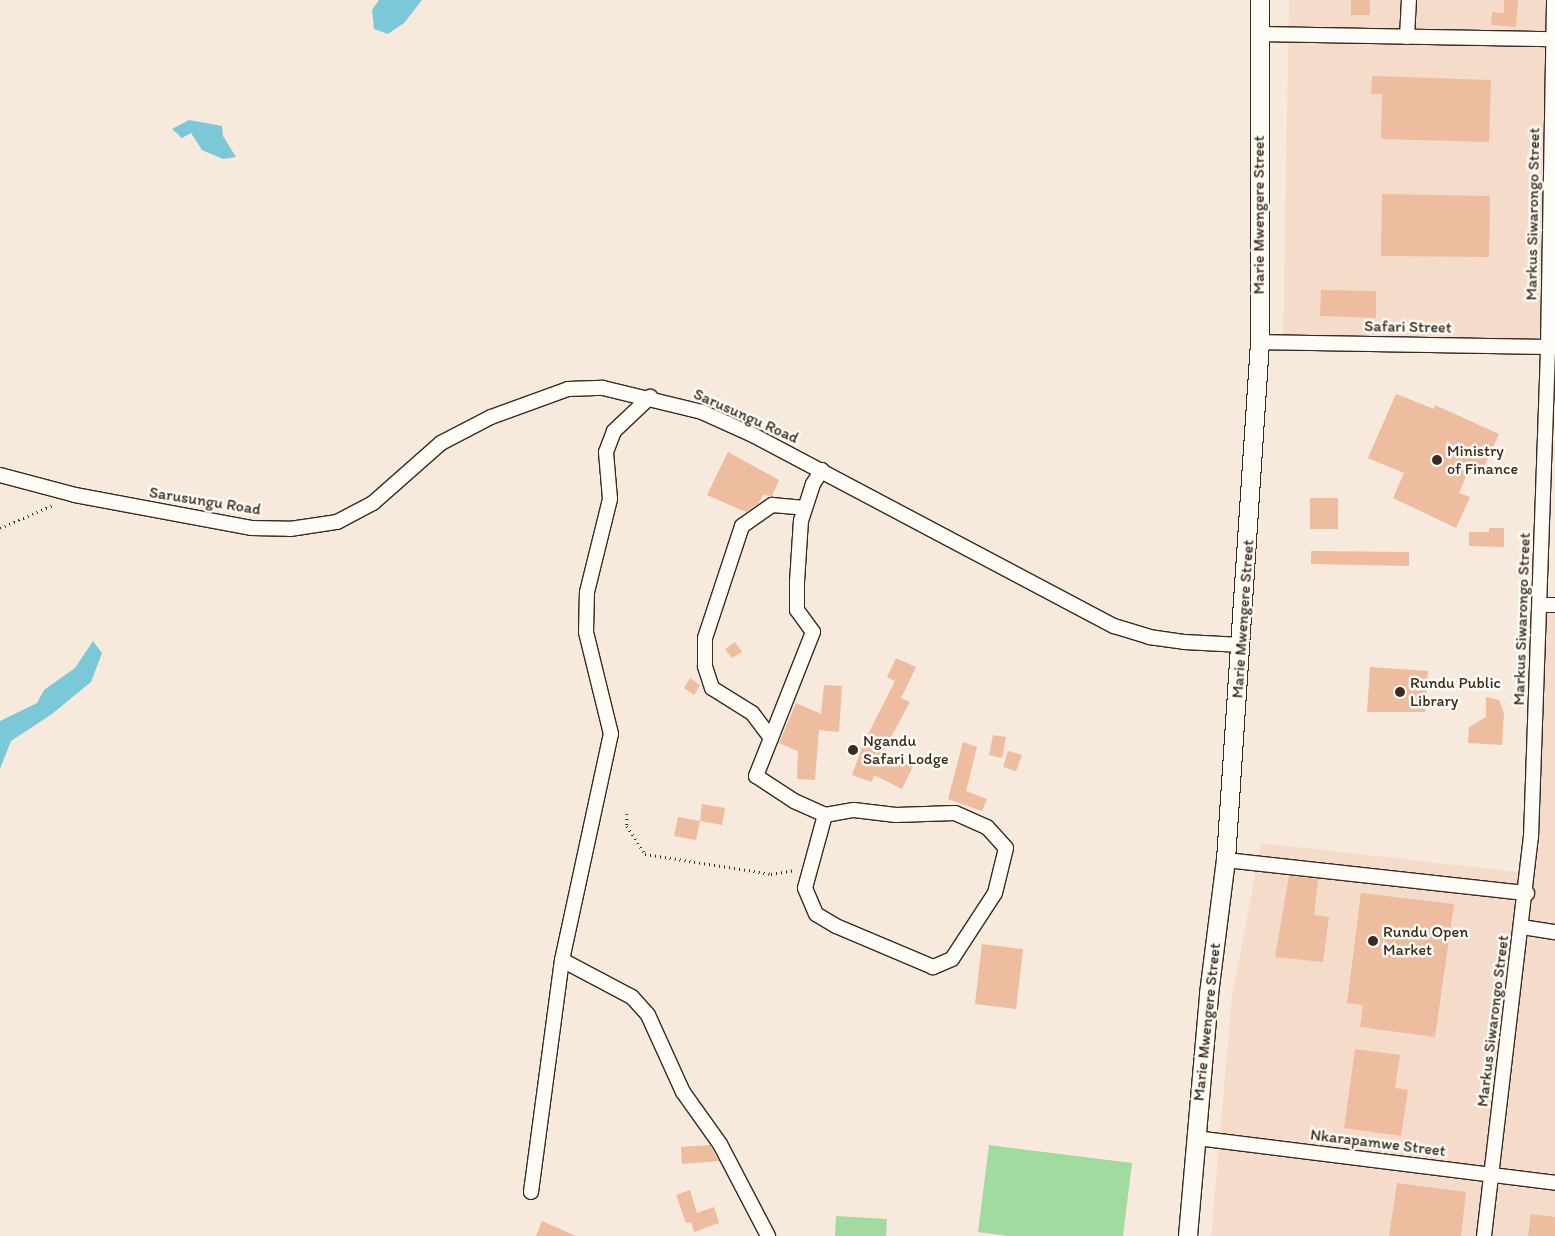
<!DOCTYPE html>
<html>
<head>
<meta charset="utf-8">
<style>
	body { margin:0 }
	#map { position:relative; width:1555px; height:1236px; overflow:hidden; background:#f8e9dd; font-family:Itim,sans-serif }
	div>[style] { position:absolute }
	.built>* { inset:0; background:#f5dcca }
	.green>* { inset:0; background:#a1dba0 }
	.water>* { inset:0; background:#7bc8d9 }
	.building>* { inset:0; background:#eebc9f }
	.path>* { height:2.5px; margin-top:-1.25px; transform-origin:0; background:repeating-linear-gradient(90deg,#3b2a1e 0 1px,transparent 0 5px) }
	.roads { filter:drop-shadow(1px 0 #3b2a1e) drop-shadow(-1px 0 #3b2a1e) drop-shadow(0 1px #3b2a1e) drop-shadow(0 -1px #3b2a1e) }
	.minor>* { height:14px; margin:-7px; padding:0 7px; transform-origin:7px; border-radius:7px; background:#fdfcf7 }
	.major>* { height:18px; margin:-9px; padding:0 9px; transform-origin:9px; border-radius:9px; background:#fdfcf7 }
	.dots>* { width:14px; height:14px; translate:-50% -50%; box-sizing:border-box; border:2px solid #fdfcf7; border-radius:50% }
	span { translate:-50% -50%; white-space:nowrap; text-align:center; line-height:1.15; -webkit-text-stroke:5px #fdfcf7; paint-order:stroke }
	.street-label { font-size:16px; color:#3b2a1e }
	.poi-label { font-size:16px; color:#3b2a1e }
	.left { translate:0 -50%; text-align:left }
</style>
</head>
<body>
<div id="map">
	<div class="built">
		<div style="clip-path:polygon(1289px 0,1555px 0,1555px 347px,1540px 604px,1555px 605px,1555px 1236px,1211px 1236px,1232px 997px,1261px 843px,1526px 873px,1543px 347px,1283px 342px)"></div>
	</div>
	<div class="green">
		<div style="clip-path:polygon(989px 1145px,1132px 1163px,1123px 1236px,1008px 1236px,978px 1232px)"></div>
		<div style="clip-path:polygon(836px 1216px,887px 1219px,886px 1236px,835px 1236px)"></div>
	</div>
	<div class="water">
		<div style="clip-path:polygon(379px 0,422px 0,404px 23px,388px 34px,374px 29px,372px 10px)"></div>
		<div style="clip-path:polygon(189px 120px,222px 126px,223px 136px,236px 157px,223px 159px,202px 150px,191px 133px,182px 138px,172px 129px)"></div>
		<div style="clip-path:polygon(93px 641px,102px 653px,91px 682px,52px 714px,11px 741px,0 769px,0 721px,37px 703px,44px 690px,75px 668px)"></div>
	</div>
	<div class="building">
		<div style="clip-path:polygon(1351px 0,1370px 0,1370px 15px,1351px 15px)"></div>
		<div style="clip-path:polygon(1504px 0,1518px 0,1516px 27px,1491px 25px,1492px 12px,1504px 13px)"></div>
		<div style="clip-path:polygon(1372px 76px,1491px 80px,1489px 142px,1381px 139px,1382px 94px,1371px 94px)"></div>
		<div style="clip-path:polygon(1382px 194px,1490px 196px,1489px 257px,1381px 256px)"></div>
		<div style="clip-path:polygon(1321px 290px,1376px 291px,1376px 318px,1320px 316px)"></div>
		<div style="clip-path:polygon(1396px 394px,1434px 409px,1435px 405px,1499px 434px,1482px 472px,1470px 467px,1459px 493px,1470px 497px,1456px 528px,1393px 498px,1404px 473px,1368px 458px)"></div>
		<div style="clip-path:polygon(728px 452px,779px 480px,772px 496px,763px 495px,758px 504px,746px 512px,707px 495px)"></div>
		<div style="clip-path:polygon(1310px 498px,1338px 498px,1338px 529px,1310px 529px)"></div>
		<div style="clip-path:polygon(1489px 528px,1504px 528px,1504px 547px,1469px 546px,1469px 532px,1489px 532px)"></div>
		<div style="clip-path:polygon(1311px 551px,1409px 552px,1409px 566px,1311px 564px)"></div>
		<div style="clip-path:polygon(735px 642px,742px 652px,732px 658px,725px 649px)"></div>
		<div style="clip-path:polygon(896px 658px,916px 667px,901px 698px,910px 702px,883px 752px,913px 766px,902px 789px,874px 775px,872px 782px,852px 775px,864px 742px,895px 681px,887px 677px)"></div>
		<div style="clip-path:polygon(1370px 667px,1428px 671px,1425px 712px,1367px 712px)"></div>
		<div style="clip-path:polygon(690px 678px,700px 685px,694px 695px,684px 688px)"></div>
		<div style="clip-path:polygon(824px 685px,842px 686px,839px 732px,819px 730px,815px 780px,797px 779px,798px 751px,779px 743px,796px 703px,821px 714px)"></div>
		<div style="clip-path:polygon(1486px 697px,1499px 700px,1504px 713px,1502px 745px,1468px 743px,1469px 727px,1486px 717px)"></div>
		<div style="clip-path:polygon(993px 735px,1006px 737px,1002px 758px,989px 755px)"></div>
		<div style="clip-path:polygon(963px 742px,977px 747px,966px 791px,987px 799px,982px 811px,948px 799px)"></div>
		<div style="clip-path:polygon(1008px 751px,1022px 755px,1016px 771px,1003px 767px)"></div>
		<div style="clip-path:polygon(702px 804px,725px 808px,722px 825px,700px 821px)"></div>
		<div style="clip-path:polygon(678px 817px,700px 821px,696px 840px,674px 836px)"></div>
		<div style="clip-path:polygon(1289px 876px,1318px 879px,1314px 915px,1329px 917px,1323px 962px,1275px 957px)"></div>
		<div style="clip-path:polygon(1361px 893px,1454px 904px,1435px 1037px,1360px 1027px,1363px 1005px,1347px 1003px)"></div>
		<div style="clip-path:polygon(982px 944px,1023px 949px,1016px 1009px,975px 1004px)"></div>
		<div style="clip-path:polygon(1355px 1049px,1400px 1055px,1395px 1088px,1408px 1090px,1401px 1136px,1344px 1128px)"></div>
		<div style="clip-path:polygon(710px 1145px,719px 1161px,682px 1164px,681px 1147px)"></div>
		<div style="clip-path:polygon(1397px 1183px,1466px 1192px,1461px 1236px,1389px 1236px)"></div>
		<div style="clip-path:polygon(690px 1190px,697px 1213px,714px 1207px,719px 1223px,694px 1232px,691px 1222px,686px 1223px,676px 1195px)"></div>
		<div style="clip-path:polygon(1531px 1214px,1555px 1217px,1555px 1236px,1528px 1236px)"></div>
		<div style="clip-path:polygon(542px 1221px,576px 1236px,536px 1236px)"></div>
	</div>
	<div class="path">
		<div style="left:0;top:528px;width:58px;rotate:-23.5deg"></div>
		<div style="left:627px;top:814px;width:12px;rotate:90deg"></div>
		<div style="left:627px;top:826px;width:33px;rotate:57deg"></div>
		<div style="left:645px;top:854px;width:128px;rotate:9deg"></div>
		<div style="left:771px;top:874px;width:25px;rotate:-9deg"></div>
	</div>
	<div class="roads">
		<div class="minor">
			<div style="left:1259px;top:34px;width:294px;rotate:1deg"></div>
			<div style="left:1407px;top:37px;width:37px;rotate:-87deg"></div>
			<div style="left:1260px;top:342px;width:295px;rotate:1deg"></div>
			<div style="left:822px;top:470px;width:17px;rotate:123deg"></div>
			<div style="left:813px;top:484px;width:38px;rotate:108deg"></div>
			<div style="left:801px;top:520px;width:62px;rotate:93.7deg"></div>
			<div style="left:797px;top:582px;width:28px;rotate:90deg"></div>
			<div style="left:797px;top:610px;width:27px;rotate:54deg"></div>
			<div style="left:813px;top:632px;width:155px;rotate:111.6deg"></div>
			<div style="left:756px;top:776px;width:45px;rotate:33.3deg"></div>
			<div style="left:794px;top:801px;width:34px;rotate:24deg"></div>
			<div style="left:825px;top:815px;width:29px;rotate:-10deg"></div>
			<div style="left:854px;top:810px;width:42px;rotate:6.8deg"></div>
			<div style="left:896px;top:815px;width:59px;rotate:-1.9deg"></div>
			<div style="left:955px;top:813px;width:35px;rotate:24deg"></div>
			<div style="left:987px;top:827px;width:28px;rotate:48deg"></div>
			<div style="left:1006px;top:848px;width:46px;rotate:103.7deg"></div>
			<div style="left:995px;top:893px;width:79px;rotate:123.1deg"></div>
			<div style="left:952px;top:959px;width:21px;rotate:157deg"></div>
			<div style="left:933px;top:967px;width:105px;rotate:-157.1deg"></div>
			<div style="left:836px;top:926px;width:23px;rotate:-149deg"></div>
			<div style="left:816px;top:914px;width:28px;rotate:-113deg"></div>
			<div style="left:805px;top:888px;width:76px;rotate:-74.7deg"></div>
			<div style="left:0;top:475px;width:78px;rotate:14.9deg"></div>
			<div style="left:75px;top:495px;width:179px;rotate:10.6deg"></div>
			<div style="left:251px;top:528px;width:39px;rotate:1deg"></div>
			<div style="left:290px;top:529px;width:48px;rotate:-8.5deg"></div>
			<div style="left:337px;top:522px;width:41px;rotate:-27.8deg"></div>
			<div style="left:373px;top:503px;width:91px;rotate:-41.4deg"></div>
			<div style="left:441px;top:443px;width:56px;rotate:-27.5deg"></div>
			<div style="left:491px;top:417px;width:82px;rotate:-20deg"></div>
			<div style="left:568px;top:389px;width:35px;rotate:-2deg"></div>
			<div style="left:603px;top:388px;width:102px;rotate:13.6deg"></div>
			<div style="left:702px;top:412px;width:56px;rotate:24.3deg"></div>
			<div style="left:753px;top:435px;width:408px;rotate:27.9deg"></div>
			<div style="left:1114px;top:626px;width:37px;rotate:17deg"></div>
			<div style="left:1149px;top:637px;width:35px;rotate:8deg"></div>
			<div style="left:1184px;top:642px;width:58px;rotate:3deg"></div>
			<div style="left:1540px;top:605px;width:15px"></div>
			<div style="left:771px;top:738px;width:31px;rotate:-127deg"></div>
			<div style="left:752px;top:713px;width:47px;rotate:-148deg"></div>
			<div style="left:712px;top:688px;width:23px;rotate:-108deg"></div>
			<div style="left:705px;top:666px;width:28px;rotate:-90deg"></div>
			<div style="left:705px;top:638px;width:118px;rotate:-71.7deg"></div>
			<div style="left:742px;top:526px;width:37px;rotate:-35deg"></div>
			<div style="left:772px;top:505px;width:33px;rotate:5deg"></div>
			<div style="left:1226px;top:860px;width:303px;rotate:6.3deg"></div>
			<div style="left:1522px;top:927px;width:33px;rotate:9deg"></div>
			<div style="left:562px;top:960px;width:79px;rotate:27.9deg"></div>
			<div style="left:632px;top:997px;width:24px;rotate:48deg"></div>
			<div style="left:648px;top:1015px;width:85px;rotate:65.6deg"></div>
			<div style="left:683px;top:1092px;width:64px;rotate:54.6deg"></div>
			<div style="left:720px;top:1144px;width:104px;rotate:62.4deg"></div>
			<div style="left:1196px;top:1138px;width:362px;rotate:7.1deg"></div>
			<div style="left:531px;top:1192px;width:234px;rotate:-82.4deg"></div>
			<div style="left:562px;top:960px;width:231px;rotate:-77.8deg"></div>
			<div style="left:611px;top:734px;width:105px;rotate:-103.8deg"></div>
			<div style="left:586px;top:632px;width:40px;rotate:-88.6deg"></div>
			<div style="left:587px;top:592px;width:96px;rotate:-76.1deg"></div>
			<div style="left:610px;top:499px;width:47px;rotate:-94.9deg"></div>
			<div style="left:606px;top:452px;width:22px;rotate:-69deg"></div>
			<div style="left:614px;top:431px;width:50px;rotate:-43.4deg"></div>
			<div style="left:1484px;top:1236px;width:402px;rotate:-83.3deg"></div>
			<div style="left:1531px;top:837px;width:490px;rotate:-88deg"></div>
			<div style="left:1548px;top:347px;width:347px;rotate:-89deg"></div>
		</div>
		<div class="major">
			<div style="left:1188px;top:1236px;width:243px;rotate:-85deg"></div>
			<div style="left:1209px;top:994px;width:135px;rotate:-82.8deg"></div>
			<div style="left:1226px;top:860px;width:519px;rotate:-86.24deg"></div>
			<div style="left:1260px;top:342px;width:342px;rotate:-90deg"></div>
		</div>
	</div>
	<div class="dots">
		<div style="left:1437px;top:460px;background:#3b2a1e"></div>
		<div style="left:1400px;top:692px;background:#3b2a1e"></div>
		<div style="left:853px;top:750px;background:#3b2a1e"></div>
		<div style="left:1373px;top:941px;background:#3b2a1e"></div>
	</div>
	<div class="street-label">
		<span style="left:1533px;top:214px;rotate:-89deg">Markus Siwarongo Street</span>
		<span style="left:1259px;top:215px;rotate:-90deg">Marie Mwengere Street</span>
		<span style="left:1408px;top:327px;rotate:1deg">Safari Street</span>
		<span style="left:746px;top:416px;rotate:24deg">Sarusungu Road</span>
		<span style="left:205px;top:501px;rotate:9deg">Sarusungu Road</span>
		<span style="left:1243px;top:619px;rotate:-86deg">Marie Mwengere Street</span>
		<span style="left:1522px;top:619px;rotate:-88deg">Markus Siwarongo Street</span>
		<span style="left:1493px;top:1021px;rotate:-83deg">Markus Siwarongo Street</span>
		<span style="left:1207px;top:1022px;rotate:-84deg">Marie Mwengere Street</span>
		<span style="left:1378px;top:1143px;rotate:7deg">Nkarapamwe Street</span>
	</div>
	<div class="poi-label">
		<span class="left" style="left:1447px;top:460px">Ministry<br>of Finance</span>
		<span class="left" style="left:1410px;top:692px">Rundu Public<br>Library</span>
		<span class="left" style="left:863px;top:750px">Ngandu<br>Safari Lodge</span>
		<span class="left" style="left:1383px;top:941px">Rundu Open<br>Market</span>
	</div>
</div>
</body>
</html>
